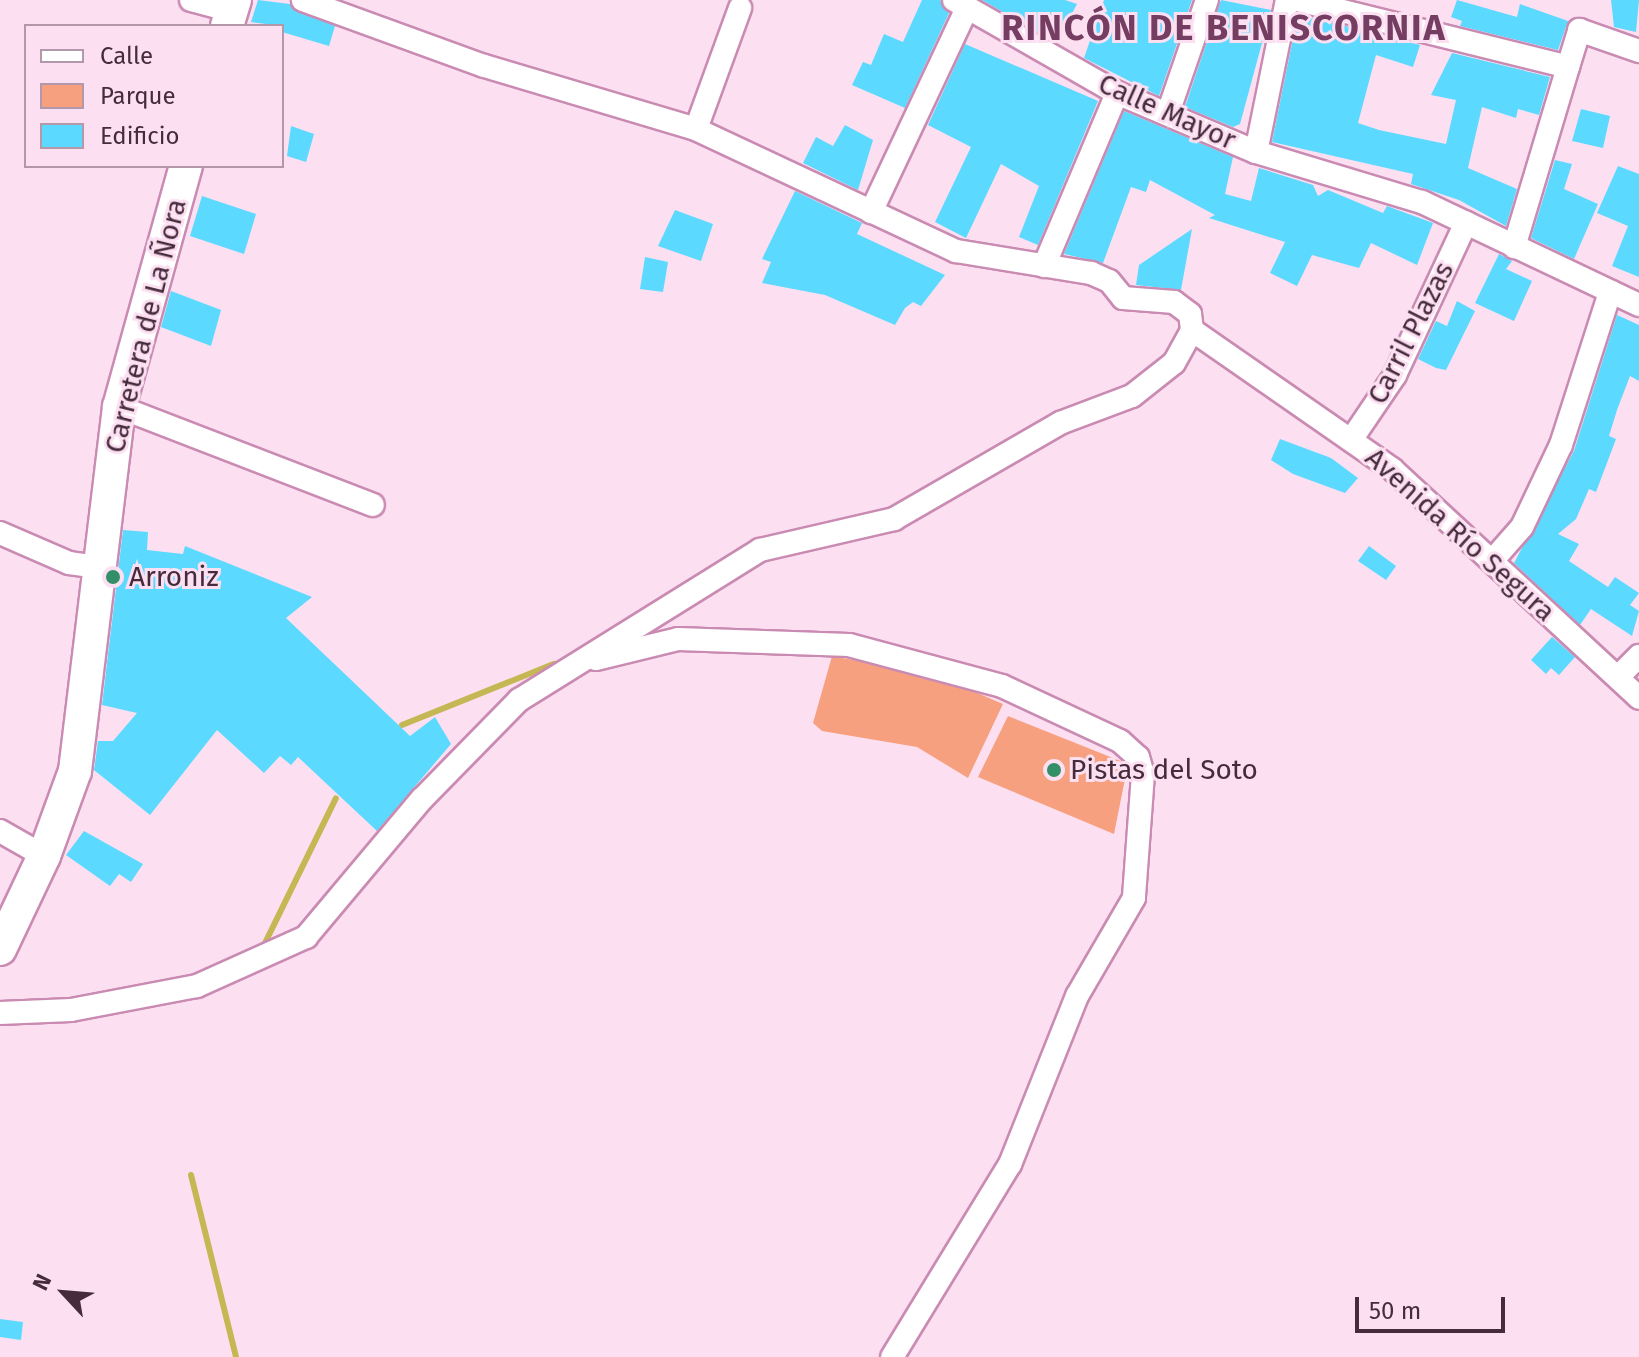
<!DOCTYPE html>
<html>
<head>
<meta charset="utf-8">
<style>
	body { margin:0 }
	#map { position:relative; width:1639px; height:1357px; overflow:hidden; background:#fce0f1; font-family:"Fira Sans",sans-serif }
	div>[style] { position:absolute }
	.green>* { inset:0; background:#f7a080 }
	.stream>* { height:6px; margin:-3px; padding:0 3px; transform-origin:3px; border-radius:3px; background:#c5b753 }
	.building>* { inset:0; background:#5bd9ff }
	.roads { filter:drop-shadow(2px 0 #ca8bb3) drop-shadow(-2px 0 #ca8bb3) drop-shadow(0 2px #ca8bb3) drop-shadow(0 -2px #ca8bb3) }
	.street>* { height:22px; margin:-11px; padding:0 11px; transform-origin:11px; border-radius:11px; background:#fff }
	.secondary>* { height:32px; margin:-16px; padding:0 16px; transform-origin:16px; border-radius:16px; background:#fff }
	.dots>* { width:22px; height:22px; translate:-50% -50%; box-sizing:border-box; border:4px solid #fce0f1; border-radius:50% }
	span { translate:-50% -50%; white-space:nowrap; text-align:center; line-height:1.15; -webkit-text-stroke:6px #fce0f1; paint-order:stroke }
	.street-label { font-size:28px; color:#452b3c }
	.poi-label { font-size:28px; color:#452b3c }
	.left { translate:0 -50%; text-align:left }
	.district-label { font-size:36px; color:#753d62; font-weight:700; letter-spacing:2px }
	.legend { position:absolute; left:24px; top:24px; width:260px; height:144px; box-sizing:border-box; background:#fce0f1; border:2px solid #b398a9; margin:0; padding:10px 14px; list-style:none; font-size:24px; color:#452b3c }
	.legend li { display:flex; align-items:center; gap:16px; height:40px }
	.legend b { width:40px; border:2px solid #b398a9 }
	.north { position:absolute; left:24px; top:1253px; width:80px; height:80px; -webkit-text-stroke:6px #fce0f1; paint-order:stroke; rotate:296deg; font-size:22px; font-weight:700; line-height:32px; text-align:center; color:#452b3c }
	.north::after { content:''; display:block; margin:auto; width:28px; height:36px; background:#452b3c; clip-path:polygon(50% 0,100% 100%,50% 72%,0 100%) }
	.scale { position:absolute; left:1355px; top:1297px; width:150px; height:36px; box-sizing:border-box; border:4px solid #452b3c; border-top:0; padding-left:10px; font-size:24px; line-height:28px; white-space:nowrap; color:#452b3c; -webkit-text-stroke:6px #fce0f1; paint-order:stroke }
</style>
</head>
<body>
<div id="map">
	<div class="green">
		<div style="clip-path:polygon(832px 656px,938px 676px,1003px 704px,968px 778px,917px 747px,822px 731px,813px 723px)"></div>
		<div style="clip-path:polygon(1008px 716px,1128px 764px,1114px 834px,978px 777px)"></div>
	</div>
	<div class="stream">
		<div style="left:402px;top:725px;width:164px;rotate:-21.9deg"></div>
		<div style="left:265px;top:943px;width:161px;rotate:-63.9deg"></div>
		<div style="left:191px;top:1175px;width:187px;rotate:76.1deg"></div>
	</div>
	<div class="building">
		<div style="clip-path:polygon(258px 0,290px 4px,335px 26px,329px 46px,282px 32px,282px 26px,251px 22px)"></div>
		<div style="clip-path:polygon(922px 0,940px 0,949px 13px,905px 108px,852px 85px,863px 62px,871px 65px,884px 34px,903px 42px)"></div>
		<div style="clip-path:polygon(982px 0,1065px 0,1077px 4px,1057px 43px)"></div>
		<div style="clip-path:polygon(1104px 0,1192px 0,1159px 96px,1084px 58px)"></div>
		<div style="clip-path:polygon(1221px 0,1271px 10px,1240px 124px,1233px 127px,1185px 107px)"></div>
		<div style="clip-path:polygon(1457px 0,1517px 17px,1520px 4px,1568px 21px,1558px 50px,1460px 26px,1462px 21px,1451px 17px)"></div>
		<div style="clip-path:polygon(1611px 0,1639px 0,1636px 32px,1614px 27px)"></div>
		<div style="clip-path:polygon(1298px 14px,1420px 45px,1413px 67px,1376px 55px,1358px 123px,1379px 130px,1446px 144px,1456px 100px,1431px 95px,1452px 53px,1550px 77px,1539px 115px,1518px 109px,1516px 118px,1482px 107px,1468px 168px,1517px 189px,1506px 226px,1459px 200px,1411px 184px,1413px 174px,1272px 142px)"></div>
		<div style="clip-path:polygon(965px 44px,1098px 101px,1038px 245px,1019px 237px,1039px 186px,1001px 164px,966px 238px,935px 222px,971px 147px,928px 125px)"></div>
		<div style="clip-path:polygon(1581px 109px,1610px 116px,1603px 148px,1572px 141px)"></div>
		<div style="clip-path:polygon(1124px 111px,1233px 157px,1225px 194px,1251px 201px,1259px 168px,1313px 185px,1318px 196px,1328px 190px,1383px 213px,1387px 206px,1433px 223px,1417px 265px,1371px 243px,1359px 268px,1312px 255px,1297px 286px,1270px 273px,1285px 242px,1209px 218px,1215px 215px,1150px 180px,1146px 192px,1131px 187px,1103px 263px,1064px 254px)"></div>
		<div style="clip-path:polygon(845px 125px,873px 140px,858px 190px,803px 163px,816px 137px,833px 146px)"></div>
		<div style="clip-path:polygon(291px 126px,314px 134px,306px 162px,287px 156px)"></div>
		<div style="clip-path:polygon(1555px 160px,1572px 164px,1564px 189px,1598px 204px,1574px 259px,1531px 238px)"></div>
		<div style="clip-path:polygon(1618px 166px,1639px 174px,1639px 277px,1612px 266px,1628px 226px,1597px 213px)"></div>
		<div style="clip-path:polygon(795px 191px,862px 223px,857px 234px,945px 275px,921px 306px,913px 302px,905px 308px,895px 325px,825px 295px,762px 283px,771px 262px,762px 259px)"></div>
		<div style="clip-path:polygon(202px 196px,256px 214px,244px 254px,190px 236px)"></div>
		<div style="clip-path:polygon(675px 210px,713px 224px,701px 261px,658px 246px)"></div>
		<div style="clip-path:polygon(1192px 229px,1181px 290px,1136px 285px,1139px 265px)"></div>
		<div style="clip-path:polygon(1499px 254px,1512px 261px,1506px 269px,1532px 281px,1514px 321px,1475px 303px)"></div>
		<div style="clip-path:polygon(645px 257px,668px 262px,663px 292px,640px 289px)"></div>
		<div style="clip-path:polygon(171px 291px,221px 310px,211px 346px,161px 327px)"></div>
		<div style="clip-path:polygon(1457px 301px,1475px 311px,1446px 370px,1436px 368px,1418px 359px,1436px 321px,1447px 326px)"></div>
		<div style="clip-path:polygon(1617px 315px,1639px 325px,1639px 381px,1630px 376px,1617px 410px,1609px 436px,1616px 439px,1596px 492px,1589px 489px,1576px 519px,1558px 534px,1579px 544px,1569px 561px,1608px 587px,1615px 577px,1639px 593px,1630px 605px,1639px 611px,1632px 636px,1591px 609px,1580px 625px,1514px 563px,1574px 451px)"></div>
		<div style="clip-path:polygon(1280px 439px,1331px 458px,1358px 478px,1345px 493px,1293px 474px,1271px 460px)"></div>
		<div style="clip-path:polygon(123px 530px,148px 532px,147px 550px,183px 554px,185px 546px,312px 597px,286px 618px,410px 736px,435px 717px,451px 744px,377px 831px,298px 757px,291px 765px,280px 756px,264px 773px,217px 730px,150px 815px,94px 770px,98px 741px,113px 741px,137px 713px,102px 705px)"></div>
		<div style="clip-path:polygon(1369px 546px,1396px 566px,1386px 580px,1358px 561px)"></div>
		<div style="clip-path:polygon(1552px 637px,1575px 657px,1559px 675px,1551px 668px,1546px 674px,1531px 660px)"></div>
		<div style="clip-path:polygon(84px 831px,143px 864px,131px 882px,119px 874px,110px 886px,66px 855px)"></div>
		<div style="clip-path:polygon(0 1319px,23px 1322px,21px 1340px,0 1337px)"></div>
	</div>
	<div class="roads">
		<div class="street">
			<div style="left:191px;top:0;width:42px;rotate:15deg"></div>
			<div style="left:954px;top:0;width:188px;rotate:29.7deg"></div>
			<div style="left:1117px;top:93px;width:151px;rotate:23deg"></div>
			<div style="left:1256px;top:152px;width:173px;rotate:16.8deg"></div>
			<div style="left:1422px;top:202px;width:240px;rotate:25.4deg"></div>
			<div style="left:1298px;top:0;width:278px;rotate:13.9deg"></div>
			<div style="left:1568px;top:67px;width:39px;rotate:-73deg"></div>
			<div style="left:1579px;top:30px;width:64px;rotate:19.3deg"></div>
			<div style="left:1168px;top:113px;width:120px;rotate:-71deg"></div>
			<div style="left:696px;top:129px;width:129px;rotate:-70deg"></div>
			<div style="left:1256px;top:152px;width:155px;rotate:-78.5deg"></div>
			<div style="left:871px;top:212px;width:223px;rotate:-64.8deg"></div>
			<div style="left:1514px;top:247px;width:188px;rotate:-73.3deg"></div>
			<div style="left:1044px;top:266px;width:188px;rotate:-67.1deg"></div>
			<div style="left:1192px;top:330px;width:244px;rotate:34.8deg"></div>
			<div style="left:1392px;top:469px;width:337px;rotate:42.8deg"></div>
			<div style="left:119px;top:407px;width:272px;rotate:21.1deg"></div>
			<div style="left:1351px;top:440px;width:78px;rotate:-55.9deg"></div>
			<div style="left:1395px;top:375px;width:168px;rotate:-65deg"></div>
			<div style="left:0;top:533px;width:75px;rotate:23.5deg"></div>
			<div style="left:69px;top:563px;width:34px;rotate:8deg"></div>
			<div style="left:1492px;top:561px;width:45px;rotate:-48.6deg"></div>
			<div style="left:1522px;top:527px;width:91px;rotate:-64.6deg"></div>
			<div style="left:1561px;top:445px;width:161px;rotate:-72.2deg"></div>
			<div style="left:596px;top:659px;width:84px;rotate:-13.7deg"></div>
			<div style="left:678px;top:639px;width:171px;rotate:2deg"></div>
			<div style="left:849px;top:645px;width:158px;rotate:15deg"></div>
			<div style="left:1002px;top:686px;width:130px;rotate:25deg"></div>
			<div style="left:1120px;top:741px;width:24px;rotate:42deg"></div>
			<div style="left:1138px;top:757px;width:18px;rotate:74deg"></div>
			<div style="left:1143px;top:774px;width:124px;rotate:94.2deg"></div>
			<div style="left:1134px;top:898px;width:113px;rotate:120.2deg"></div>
			<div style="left:1077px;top:996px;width:181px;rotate:111.7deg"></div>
			<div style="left:1010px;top:1164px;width:226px;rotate:121.4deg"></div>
			<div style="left:1618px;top:677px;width:30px;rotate:-45deg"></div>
			<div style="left:0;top:831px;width:51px;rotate:29.6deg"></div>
			<div style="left:0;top:1013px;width:71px;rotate:-2.4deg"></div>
			<div style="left:71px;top:1010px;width:128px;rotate:-10.8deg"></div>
			<div style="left:197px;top:986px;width:120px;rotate:-24.2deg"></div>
			<div style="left:306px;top:937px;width:180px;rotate:-50deg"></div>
			<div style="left:422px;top:799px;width:139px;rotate:-45.6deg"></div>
			<div style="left:519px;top:700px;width:284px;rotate:-31.9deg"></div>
			<div style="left:760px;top:550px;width:138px;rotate:-13deg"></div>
			<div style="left:894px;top:519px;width:192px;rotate:-30deg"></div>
			<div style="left:1060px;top:423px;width:77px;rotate:-20.6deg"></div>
			<div style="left:1132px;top:396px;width:53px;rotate:-38.2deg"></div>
			<div style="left:1174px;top:363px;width:38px;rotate:-61deg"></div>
			<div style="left:1192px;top:330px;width:16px;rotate:-97deg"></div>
			<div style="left:1190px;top:314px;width:20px;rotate:-143deg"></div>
			<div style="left:1174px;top:302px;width:51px;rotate:-175.5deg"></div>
			<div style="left:1123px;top:298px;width:22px;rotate:-129deg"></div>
			<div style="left:1109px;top:281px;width:20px;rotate:-156deg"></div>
			<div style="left:1091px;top:273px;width:137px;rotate:-170.7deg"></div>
			<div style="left:956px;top:251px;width:287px;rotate:-154.9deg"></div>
			<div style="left:696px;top:129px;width:221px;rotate:-163.4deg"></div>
			<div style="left:484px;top:66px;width:193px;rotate:-160deg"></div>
		</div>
		<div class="secondary">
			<div style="left:227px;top:26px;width:27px;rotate:-73deg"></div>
			<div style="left:0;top:949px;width:103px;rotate:-64.7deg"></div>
			<div style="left:44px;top:856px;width:90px;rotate:-70deg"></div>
			<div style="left:75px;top:771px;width:367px;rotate:-83.1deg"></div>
			<div style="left:119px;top:407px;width:250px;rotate:-74.5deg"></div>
		</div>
	</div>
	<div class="dots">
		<div style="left:113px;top:577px;background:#328f67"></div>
		<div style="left:1054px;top:770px;background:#328f67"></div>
	</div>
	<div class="street-label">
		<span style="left:1167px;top:112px;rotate:24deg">Calle Mayor</span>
		<span style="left:146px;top:326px;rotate:-76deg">Carretera de La Ñora</span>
		<span style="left:1411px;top:333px;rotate:-63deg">Carril Plazas</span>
		<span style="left:1460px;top:535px;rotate:42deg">Avenida Río Segura</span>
	</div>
	<div class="poi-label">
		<span class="left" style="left:129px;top:577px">Arroniz</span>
		<span class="left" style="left:1070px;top:770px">Pistas del Soto</span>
	</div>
	<div class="district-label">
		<span style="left:1224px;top:29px">RINCÓN DE BENISCORNIA</span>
	</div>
	<ul class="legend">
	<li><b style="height:10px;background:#fff"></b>Calle</li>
	<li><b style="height:22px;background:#f7a080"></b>Parque</li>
	<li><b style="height:22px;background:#5bd9ff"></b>Edificio</li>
	</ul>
	<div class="north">N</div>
	<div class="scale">50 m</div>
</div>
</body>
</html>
